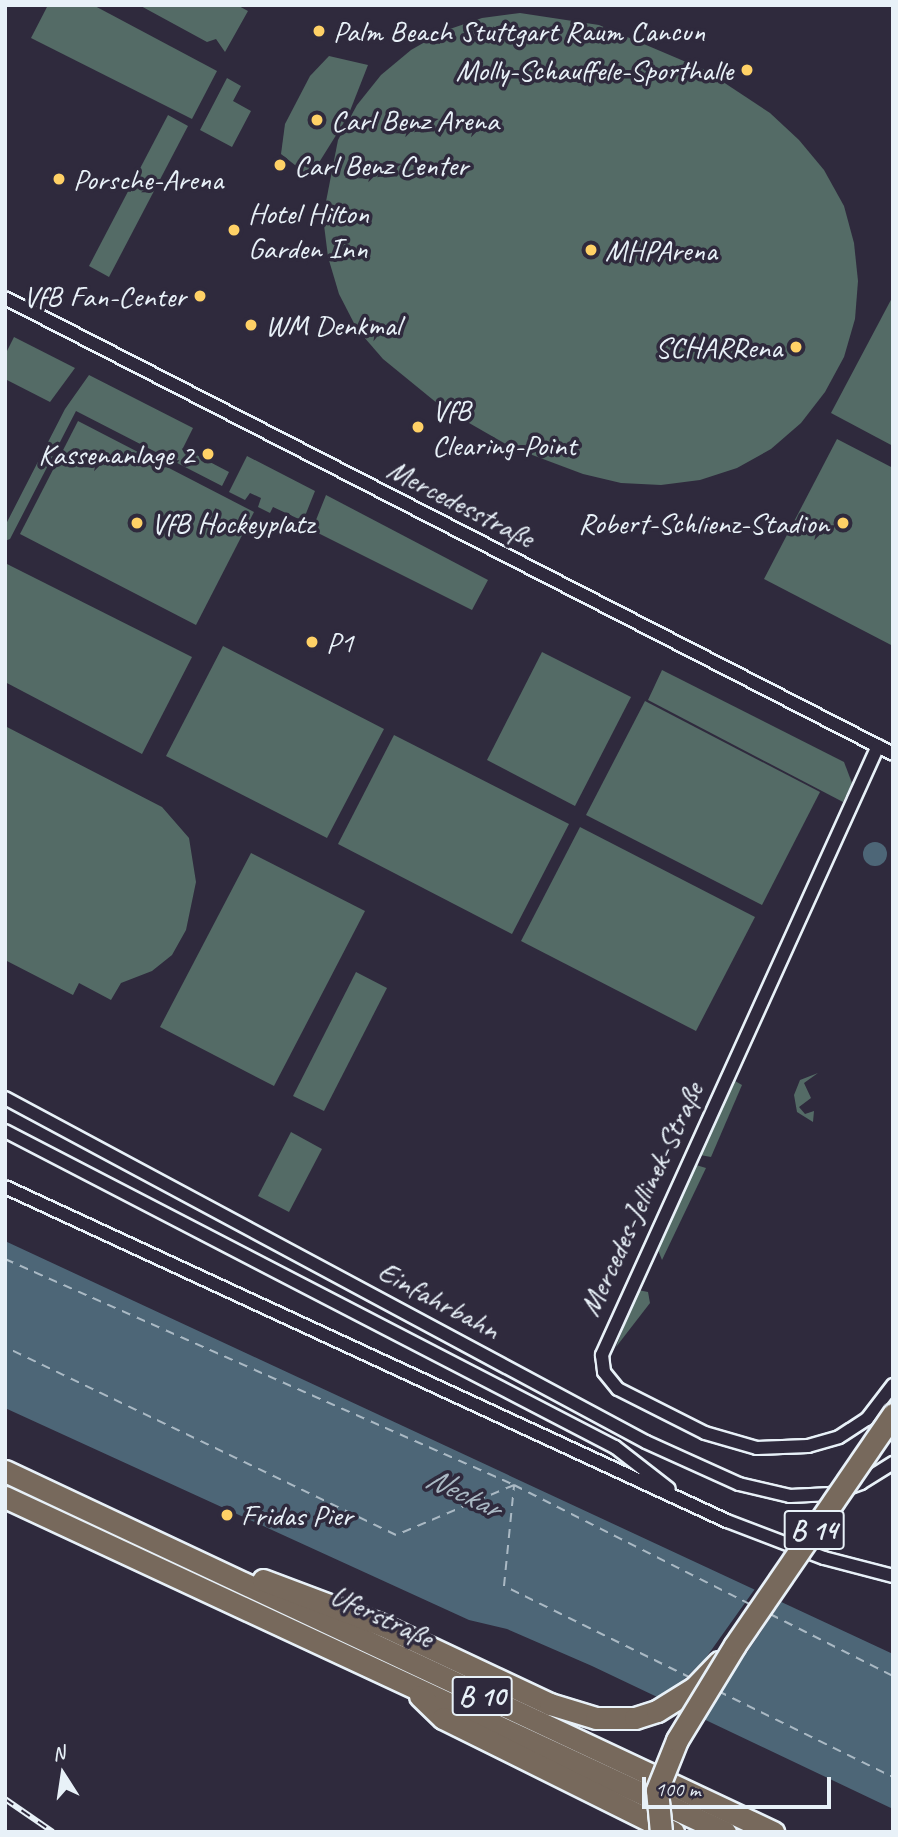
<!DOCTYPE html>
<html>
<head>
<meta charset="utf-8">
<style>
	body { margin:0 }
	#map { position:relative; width:898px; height:1837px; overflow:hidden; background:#2f2a3d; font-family:Caveat,sans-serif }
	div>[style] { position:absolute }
	.green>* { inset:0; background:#546b66 }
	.water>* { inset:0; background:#4d6677 }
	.round { border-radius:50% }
	.pier>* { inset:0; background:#2f2a3d }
	.ferry>* { height:2px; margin-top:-1px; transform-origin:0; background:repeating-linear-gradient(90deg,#aab9c4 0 9px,transparent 0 16px) }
	.roads { filter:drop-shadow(2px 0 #e8f1f8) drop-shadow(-2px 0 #e8f1f8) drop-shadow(0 2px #e8f1f8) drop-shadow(0 -2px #e8f1f8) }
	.minor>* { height:12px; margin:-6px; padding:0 6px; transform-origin:6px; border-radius:6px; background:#2f2a3d }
	.trunk>* { height:21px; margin:-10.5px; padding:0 10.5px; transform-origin:10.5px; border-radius:10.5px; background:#77695c }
	.rail>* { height:6px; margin-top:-3px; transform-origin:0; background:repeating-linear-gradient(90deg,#2f2a3d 0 10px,#e8f1f8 0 20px); box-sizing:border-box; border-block:2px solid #e8f1f8 }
	.bridges { filter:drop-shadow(2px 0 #e8f1f8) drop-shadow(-2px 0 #e8f1f8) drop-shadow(0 2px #e8f1f8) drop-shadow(0 -2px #e8f1f8) }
	.trunk-bridge>* { height:21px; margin:-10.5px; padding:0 10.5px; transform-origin:10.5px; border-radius:10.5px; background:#77695c }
	.dots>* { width:19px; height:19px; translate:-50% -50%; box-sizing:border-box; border:4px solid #2f2a3d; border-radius:50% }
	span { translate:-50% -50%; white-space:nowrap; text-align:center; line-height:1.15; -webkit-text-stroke:7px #2f2a3d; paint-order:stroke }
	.shield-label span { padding:2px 5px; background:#2f2a3d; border:2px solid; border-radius:5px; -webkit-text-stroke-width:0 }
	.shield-label { font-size:28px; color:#e8f1f8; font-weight:700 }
	.poi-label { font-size:30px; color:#e8f1f8 }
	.left { translate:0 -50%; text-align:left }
	.right { translate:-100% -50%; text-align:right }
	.street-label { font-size:30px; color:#e8f1f8 }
	.water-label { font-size:32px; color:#aab9c4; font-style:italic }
	.frame { position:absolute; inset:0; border:7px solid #e8f1f8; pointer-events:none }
	.north { position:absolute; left:28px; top:1739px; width:70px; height:70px; -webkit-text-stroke:5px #2f2a3d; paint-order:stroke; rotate:348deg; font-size:19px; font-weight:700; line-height:28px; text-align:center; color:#e8f1f8 }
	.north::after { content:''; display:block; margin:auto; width:24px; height:32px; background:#e8f1f8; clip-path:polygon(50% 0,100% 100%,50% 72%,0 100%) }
	.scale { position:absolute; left:642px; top:1777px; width:189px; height:32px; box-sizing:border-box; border:4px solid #e8f1f8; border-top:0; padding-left:9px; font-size:21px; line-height:24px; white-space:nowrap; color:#e8f1f8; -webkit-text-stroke:5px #2f2a3d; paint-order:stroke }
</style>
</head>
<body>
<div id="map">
	<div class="green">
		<div style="clip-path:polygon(48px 5px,93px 5px,217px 71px,192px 119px,31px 38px)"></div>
		<div style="clip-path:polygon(139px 5px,237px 5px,248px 11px,225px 52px,216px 39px,207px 42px)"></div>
		<div style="clip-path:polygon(520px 13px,599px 25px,705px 70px,770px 113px,799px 140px,824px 170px,844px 206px,854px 243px,858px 281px,855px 319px,844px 357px,825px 392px,801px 423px,771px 449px,737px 468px,700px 480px,661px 485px,621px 483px,583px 474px,511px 447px,443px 408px,383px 359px,357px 329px,339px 294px,328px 257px,323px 217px,338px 140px,357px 105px,381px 75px,411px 50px,444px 31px,482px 18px)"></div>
		<div style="clip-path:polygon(329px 56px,368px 65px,348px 116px,310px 177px,281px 154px,285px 124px,310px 76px)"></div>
		<div style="clip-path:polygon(227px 78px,241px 86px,233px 101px,251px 111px,232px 147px,200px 130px)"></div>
		<div style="clip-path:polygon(168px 115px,188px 126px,109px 277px,89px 266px)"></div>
		<div style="clip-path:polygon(893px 296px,893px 446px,831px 413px)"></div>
		<div style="clip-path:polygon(14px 337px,75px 368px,50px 402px,5px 379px,5px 355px)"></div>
		<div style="clip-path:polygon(89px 375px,193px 428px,183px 448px,229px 472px,222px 486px,76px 411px,10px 539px,5px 541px,5px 526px,65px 409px)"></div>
		<div style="clip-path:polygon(78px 421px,254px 512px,196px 625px,20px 534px)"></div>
		<div style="clip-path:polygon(837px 439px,893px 468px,893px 646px,764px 579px)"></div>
		<div style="clip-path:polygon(247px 456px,315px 491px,303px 521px,273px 507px,270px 513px,258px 507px,261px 498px,250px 493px,245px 500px,229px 492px)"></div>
		<div style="clip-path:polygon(326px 495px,488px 580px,472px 610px,312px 530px)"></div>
		<div style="clip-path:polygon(5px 563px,192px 657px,142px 754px,5px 682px)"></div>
		<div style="clip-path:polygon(223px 646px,384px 729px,327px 838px,166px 756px)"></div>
		<div style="clip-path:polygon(542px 652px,631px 697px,575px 806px,487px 760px)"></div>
		<div style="clip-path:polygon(662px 670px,844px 762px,852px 783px,843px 802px,648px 700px)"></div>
		<div style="clip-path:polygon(645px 701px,820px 792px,762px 905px,586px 815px)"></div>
		<div style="clip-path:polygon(5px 726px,162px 807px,189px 838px,196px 882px,186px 930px,172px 955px,152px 971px,121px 983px,111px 1000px,79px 983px,73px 995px,5px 960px)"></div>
		<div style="clip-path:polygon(394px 735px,569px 824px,512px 934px,338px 844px)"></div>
		<div style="clip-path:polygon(580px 827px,755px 917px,696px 1031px,521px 941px)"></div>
		<div style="clip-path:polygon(251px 853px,365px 911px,274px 1086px,160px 1027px)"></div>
		<div style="clip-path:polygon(356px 972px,387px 988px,324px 1111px,293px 1096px)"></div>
		<div style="clip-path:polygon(818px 1073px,804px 1083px,811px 1098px,799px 1107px,805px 1114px,814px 1111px,813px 1122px,797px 1112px,794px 1095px,800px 1080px)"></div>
		<div style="clip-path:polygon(735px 1081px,742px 1085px,711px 1157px,700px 1155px)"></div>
		<div style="clip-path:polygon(291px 1132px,322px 1149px,289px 1212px,258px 1196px)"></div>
		<div style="clip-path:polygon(696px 1165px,706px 1168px,662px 1260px,658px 1250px)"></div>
		<div style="clip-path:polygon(638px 1290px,648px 1292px,650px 1303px,616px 1347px)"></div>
	</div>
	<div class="water">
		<div class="round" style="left:863px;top:842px;width:24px;height:24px"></div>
		<div style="clip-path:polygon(5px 1241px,893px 1654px,893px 1809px,592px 1666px,507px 1629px,469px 1620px,5px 1408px)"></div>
	</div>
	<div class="pier">
		<div style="clip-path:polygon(757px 1586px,784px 1598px,701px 1720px,655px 1699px,678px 1685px,705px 1659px)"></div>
	</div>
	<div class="ferry">
		<div style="left:5px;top:1259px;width:557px;rotate:23.94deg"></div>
		<div style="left:514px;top:1485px;width:128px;rotate:157deg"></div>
		<div style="left:396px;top:1535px;width:434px;rotate:-154.3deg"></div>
		<div style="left:770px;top:1614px;width:138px;rotate:26.8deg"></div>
		<div style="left:691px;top:1678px;width:208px;rotate:-153.8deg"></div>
		<div style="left:504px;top:1586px;width:101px;rotate:-84.3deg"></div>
		<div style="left:514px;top:1485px;width:267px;rotate:26.8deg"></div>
		<div style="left:718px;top:1691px;width:195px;rotate:26.2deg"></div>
	</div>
	<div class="roads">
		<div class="minor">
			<div style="left:5px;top:298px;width:998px;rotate:27.18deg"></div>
			<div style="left:878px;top:746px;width:669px;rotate:114.38deg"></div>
			<div style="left:602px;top:1355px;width:17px;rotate:83deg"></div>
			<div style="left:604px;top:1372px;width:22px;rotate:51deg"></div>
			<div style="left:618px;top:1389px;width:97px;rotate:26.8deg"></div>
			<div style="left:705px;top:1433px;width:54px;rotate:16.1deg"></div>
			<div style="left:757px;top:1448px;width:51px;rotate:-2.2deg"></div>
			<div style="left:808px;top:1446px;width:32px;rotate:-16deg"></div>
			<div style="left:839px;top:1437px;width:33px;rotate:-33deg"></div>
			<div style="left:867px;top:1419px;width:43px;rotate:-52.6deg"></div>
			<div style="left:5px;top:1098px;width:727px;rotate:28.22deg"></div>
			<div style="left:646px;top:1442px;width:102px;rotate:24.3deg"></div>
			<div style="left:739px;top:1484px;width:52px;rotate:13.2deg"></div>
			<div style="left:790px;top:1496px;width:41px;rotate:-2.8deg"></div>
			<div style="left:831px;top:1494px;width:32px;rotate:-20deg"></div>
			<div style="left:861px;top:1483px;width:38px;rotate:-32deg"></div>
			<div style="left:5px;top:1131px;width:687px;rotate:27.39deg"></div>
			<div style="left:615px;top:1447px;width:68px;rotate:37.9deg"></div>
			<div style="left:5px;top:1187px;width:796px;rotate:24.83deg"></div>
			<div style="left:727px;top:1521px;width:104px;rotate:20.9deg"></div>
			<div style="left:824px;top:1558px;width:71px;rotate:14.6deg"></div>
		</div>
		<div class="trunk">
			<div style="left:5px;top:1471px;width:849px;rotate:25.18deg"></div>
			<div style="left:5px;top:1497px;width:794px;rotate:24.95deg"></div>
			<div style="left:263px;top:1580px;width:127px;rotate:20.7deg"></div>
			<div style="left:382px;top:1625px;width:186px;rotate:25.2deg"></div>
			<div style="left:550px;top:1704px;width:48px;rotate:16.9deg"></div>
			<div style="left:596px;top:1718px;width:39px"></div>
			<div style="left:635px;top:1718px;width:23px;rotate:-18deg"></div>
			<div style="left:657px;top:1711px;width:44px;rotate:-31.9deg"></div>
			<div style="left:694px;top:1688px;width:36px;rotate:-46deg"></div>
			<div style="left:420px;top:1696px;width:32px;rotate:44deg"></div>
			<div style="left:443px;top:1718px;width:257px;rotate:26.4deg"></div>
		</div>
	</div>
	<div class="rail">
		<div style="left:5px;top:1799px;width:58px;rotate:34.5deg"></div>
	</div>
	<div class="bridges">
		<div class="trunk-bridge">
			<div style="left:661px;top:1832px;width:42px;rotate:-95.4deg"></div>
			<div style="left:657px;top:1790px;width:54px;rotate:-68.2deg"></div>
			<div style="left:677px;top:1740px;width:111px;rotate:-58.6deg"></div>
			<div style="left:735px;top:1645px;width:280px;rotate:-55.6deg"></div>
		</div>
	</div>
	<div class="dots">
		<div style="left:319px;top:31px;background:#ffd166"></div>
		<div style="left:747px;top:70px;background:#ffd166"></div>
		<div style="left:317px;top:120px;background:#ffd166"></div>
		<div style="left:280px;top:165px;background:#ffd166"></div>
		<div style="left:59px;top:179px;background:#ffd166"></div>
		<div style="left:234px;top:230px;background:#ffd166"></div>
		<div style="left:591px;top:250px;background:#ffd166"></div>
		<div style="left:200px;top:296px;background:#ffd166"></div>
		<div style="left:251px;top:325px;background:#ffd166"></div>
		<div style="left:796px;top:347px;background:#ffd166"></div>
		<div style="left:418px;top:427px;background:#ffd166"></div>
		<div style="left:208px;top:454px;background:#ffd166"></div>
		<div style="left:137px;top:523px;background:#ffd166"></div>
		<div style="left:843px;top:523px;background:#ffd166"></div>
		<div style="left:312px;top:642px;background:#ffd166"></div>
		<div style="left:227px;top:1515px;background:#ffd166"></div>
	</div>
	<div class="shield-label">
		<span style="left:814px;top:1530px">B 14</span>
		<span style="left:482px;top:1696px">B 10</span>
	</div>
	<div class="poi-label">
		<span class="left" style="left:333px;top:31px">Palm Beach Stuttgart Raum Cancun</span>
		<span class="right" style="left:733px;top:70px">Molly-Schauffele-Sporthalle</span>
		<span class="left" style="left:331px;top:120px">Carl Benz Arena</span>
		<span class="left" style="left:294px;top:165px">Carl Benz Center</span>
		<span class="left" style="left:73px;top:179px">Porsche-Arena</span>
		<span class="left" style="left:248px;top:230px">Hotel Hilton<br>Garden Inn</span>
		<span class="left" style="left:605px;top:250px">MHPArena</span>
		<span class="right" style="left:186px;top:296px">VfB Fan-Center</span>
		<span class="left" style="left:265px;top:325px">WM Denkmal</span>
		<span class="right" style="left:782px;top:347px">SCHARRena</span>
		<span class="left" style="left:432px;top:427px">VfB<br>Clearing-Point</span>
		<span class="right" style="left:194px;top:454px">Kassenanlage 2</span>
		<span class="left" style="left:151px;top:523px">VfB Hockeyplatz</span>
		<span class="right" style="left:829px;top:523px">Robert-Schlienz-Stadion</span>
		<span class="left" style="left:326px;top:642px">P1</span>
		<span class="left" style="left:241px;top:1515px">Fridas Pier</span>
	</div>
	<div class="street-label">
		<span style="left:461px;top:503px;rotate:27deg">Mercedesstraße</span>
		<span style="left:641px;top:1199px;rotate:-65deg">Mercedes-Jellinek-Straße</span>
		<span style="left:439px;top:1300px;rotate:28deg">Einfahrbahn</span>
		<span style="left:382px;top:1616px;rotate:25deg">Uferstraße</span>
	</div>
	<div class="water-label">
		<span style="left:463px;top:1493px;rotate:26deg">Neckar</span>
	</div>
	<div class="frame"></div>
	<div class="north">N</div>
	<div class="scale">100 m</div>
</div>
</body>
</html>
